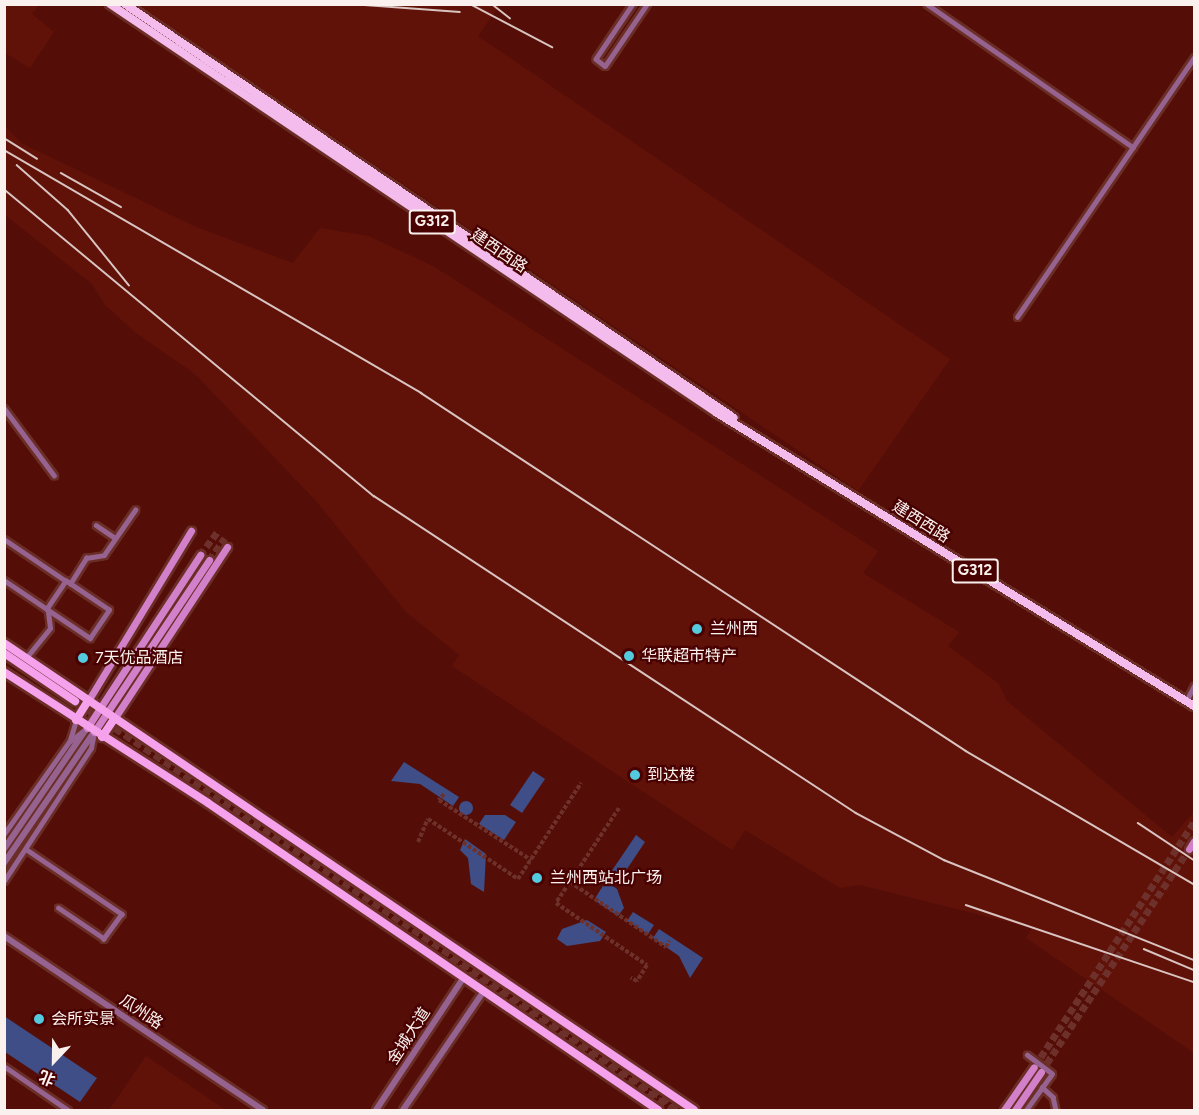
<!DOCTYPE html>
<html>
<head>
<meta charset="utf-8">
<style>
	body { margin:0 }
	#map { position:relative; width:1199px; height:1115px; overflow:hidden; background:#540e07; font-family:Figtree,"Noto Sans SC",sans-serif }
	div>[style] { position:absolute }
	.built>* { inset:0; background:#601209 }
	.green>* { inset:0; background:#3f4e86 }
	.round { border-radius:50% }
	.pedestrian-tunnel>* { height:4px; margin-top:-2px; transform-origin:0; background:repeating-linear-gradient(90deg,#6d302a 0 4px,transparent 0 6px) }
	.secondary-tunnel>* { height:7px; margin-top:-3.5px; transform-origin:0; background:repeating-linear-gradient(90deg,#6d302a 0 7px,transparent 0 10.5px) }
	.primary-tunnel>* { height:8px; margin-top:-4px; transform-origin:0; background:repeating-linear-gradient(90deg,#6d302a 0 8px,transparent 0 12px) }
	.roads { filter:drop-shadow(2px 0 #6b2e27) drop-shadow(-2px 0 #6b2e27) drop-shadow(0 2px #6b2e27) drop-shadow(0 -2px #6b2e27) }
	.minor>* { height:4.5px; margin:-2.25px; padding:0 2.25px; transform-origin:2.25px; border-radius:2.25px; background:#966390 }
	.tertiary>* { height:6px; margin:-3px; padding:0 3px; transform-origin:3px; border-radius:3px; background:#966390 }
	.secondary>* { height:7px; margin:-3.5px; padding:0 3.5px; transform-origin:3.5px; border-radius:3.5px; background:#d180c9 }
	.primary>* { height:8px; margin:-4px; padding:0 4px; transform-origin:4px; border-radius:4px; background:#f5a1ec }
	.trunk>* { height:8px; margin:-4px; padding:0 4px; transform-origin:4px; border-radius:4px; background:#f3bcec }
	.rail>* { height:1.5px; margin:-0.75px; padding:0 0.75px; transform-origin:0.75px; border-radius:0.75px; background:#d9c4c1 }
	.dots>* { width:16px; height:16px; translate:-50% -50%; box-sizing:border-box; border:3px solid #480100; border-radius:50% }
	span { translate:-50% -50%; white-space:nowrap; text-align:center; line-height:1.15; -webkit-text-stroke:4.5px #480100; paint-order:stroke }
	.shield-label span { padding:2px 4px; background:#480100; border:2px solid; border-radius:4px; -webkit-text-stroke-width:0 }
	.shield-label { font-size:15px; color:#faf1ef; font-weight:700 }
	.street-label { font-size:16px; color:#faf1ef }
	.poi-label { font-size:16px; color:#faf1ef }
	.left { translate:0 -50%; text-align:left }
	.frame { position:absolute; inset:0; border:6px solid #faf1ef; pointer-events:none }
	.north { position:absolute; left:24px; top:1031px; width:60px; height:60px; -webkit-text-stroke:4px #480100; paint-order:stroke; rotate:202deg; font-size:16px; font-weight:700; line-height:24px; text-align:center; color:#faf1ef }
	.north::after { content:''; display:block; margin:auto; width:21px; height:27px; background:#faf1ef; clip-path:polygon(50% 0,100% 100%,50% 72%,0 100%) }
</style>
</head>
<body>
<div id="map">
	<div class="built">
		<div style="clip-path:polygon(4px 5px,39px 5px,32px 14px,54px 32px,30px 68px,5px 53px)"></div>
		<div style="clip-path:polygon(138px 5px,500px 5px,478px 36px,950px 359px,858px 491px)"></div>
		<div style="clip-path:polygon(4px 125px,21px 143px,196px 227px,293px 263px,320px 228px,368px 236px,433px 266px,878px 551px,863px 573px,959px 632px,948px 646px,998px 683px,1007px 701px,1172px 837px,1194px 812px,1194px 1053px,1026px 938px,1032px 928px,860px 885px,840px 888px,745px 830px,732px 850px,452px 666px,459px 655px,406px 612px,317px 502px,195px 374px,136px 333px,105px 305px,92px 284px,5px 215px)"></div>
		<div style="clip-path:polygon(146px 1056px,226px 1110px,109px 1110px)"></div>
	</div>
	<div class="green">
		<div style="clip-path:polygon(404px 762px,459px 797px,453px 806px,420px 784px,391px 781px)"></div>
		<div style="clip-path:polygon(533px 771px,545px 779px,522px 813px,510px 805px)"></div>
		<div class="round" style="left:459px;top:801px;width:14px;height:14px"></div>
		<div style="clip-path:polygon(485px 815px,505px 815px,516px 822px,504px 840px,479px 824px)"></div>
		<div style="clip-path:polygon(636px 835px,645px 842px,621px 878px,611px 872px)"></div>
		<div style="clip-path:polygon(465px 839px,486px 854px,484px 892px,471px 884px,468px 858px,460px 850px)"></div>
		<div style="clip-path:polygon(606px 881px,617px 889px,624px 908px,618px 916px,594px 900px)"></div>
		<div style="clip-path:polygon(633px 912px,654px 925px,648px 934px,627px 921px)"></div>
		<div style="clip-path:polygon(587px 920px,606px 932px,600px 941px,567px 946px,557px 939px,562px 929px)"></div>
		<div style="clip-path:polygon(659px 929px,703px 958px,690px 978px,679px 956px,653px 938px)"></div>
		<div style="clip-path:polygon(4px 1016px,97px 1078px,80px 1102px,5px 1052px)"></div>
	</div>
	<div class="pedestrian-tunnel">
		<div style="left:444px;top:794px;width:8px;rotate:130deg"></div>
		<div style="left:439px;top:800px;width:110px;rotate:33.1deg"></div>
		<div style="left:619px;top:808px;width:114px;rotate:123.6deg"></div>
		<div style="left:556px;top:903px;width:110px;rotate:34.3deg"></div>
		<div style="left:647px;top:965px;width:19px;rotate:122deg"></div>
		<div style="left:637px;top:981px;width:7px;rotate:-153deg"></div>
		<div style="left:418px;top:842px;width:25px;rotate:-67deg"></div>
		<div style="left:428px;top:819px;width:108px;rotate:33.7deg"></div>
		<div style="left:518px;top:879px;width:115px;rotate:-56.7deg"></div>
		<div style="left:570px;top:882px;width:116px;rotate:34.1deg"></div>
		<div style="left:666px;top:947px;width:7px;rotate:-63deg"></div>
	</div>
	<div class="secondary-tunnel">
		<div style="left:200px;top:555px;width:30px;rotate:-53deg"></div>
		<div style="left:209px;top:560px;width:27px;rotate:-54deg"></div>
		<div style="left:1035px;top:1066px;width:291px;rotate:-56.9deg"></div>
		<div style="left:1041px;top:1072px;width:268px;rotate:-56.4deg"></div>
	</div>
	<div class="primary-tunnel">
		<div style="left:75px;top:701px;width:731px;rotate:34.02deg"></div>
		<div style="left:448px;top:961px;width:269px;rotate:33.6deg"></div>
	</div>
	<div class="roads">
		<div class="minor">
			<div style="left:633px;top:4px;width:66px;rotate:123.9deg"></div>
			<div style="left:596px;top:59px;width:11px;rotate:38deg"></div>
			<div style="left:605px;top:66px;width:75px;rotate:-55.9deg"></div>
			<div style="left:927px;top:4px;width:251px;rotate:34.8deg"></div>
			<div style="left:1017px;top:317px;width:314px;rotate:-55.7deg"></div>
			<div style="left:4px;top:408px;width:84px;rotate:53.3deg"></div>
			<div style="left:96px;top:525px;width:23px;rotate:34deg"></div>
			<div style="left:4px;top:539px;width:75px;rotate:34.1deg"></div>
			<div style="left:66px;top:581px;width:34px;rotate:124deg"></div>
			<div style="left:4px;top:580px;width:104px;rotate:34deg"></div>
			<div style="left:90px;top:638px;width:34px;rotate:-56deg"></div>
			<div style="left:109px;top:610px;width:52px;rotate:-146deg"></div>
			<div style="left:70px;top:584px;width:31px;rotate:-58deg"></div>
			<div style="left:86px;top:558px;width:18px;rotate:-9deg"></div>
			<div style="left:104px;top:555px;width:55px;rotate:-55.4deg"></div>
			<div style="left:26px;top:658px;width:38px;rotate:-51deg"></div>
			<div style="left:50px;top:628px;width:17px;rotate:-97deg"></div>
			<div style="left:1186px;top:701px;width:17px;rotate:-62deg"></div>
			<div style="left:70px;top:740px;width:21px;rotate:-73deg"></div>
			<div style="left:4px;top:834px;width:113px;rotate:-54.8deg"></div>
			<div style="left:69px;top:742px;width:18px;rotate:-38deg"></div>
			<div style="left:26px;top:849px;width:116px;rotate:34.1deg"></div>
			<div style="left:122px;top:914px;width:31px;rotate:126deg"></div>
			<div style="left:104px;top:939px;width:55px;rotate:-146deg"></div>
			<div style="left:4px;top:881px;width:159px;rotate:-56.8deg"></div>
			<div style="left:91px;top:748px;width:15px;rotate:-79deg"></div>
			<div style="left:4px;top:1066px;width:78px;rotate:34.5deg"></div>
			<div style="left:1042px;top:1087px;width:15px;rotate:42deg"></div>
			<div style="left:1053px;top:1097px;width:13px;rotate:77deg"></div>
			<div style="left:1026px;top:1110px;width:44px;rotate:-54.2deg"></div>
			<div style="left:1052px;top:1074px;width:31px;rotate:-143deg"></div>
		</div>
		<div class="tertiary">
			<div style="left:4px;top:849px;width:147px;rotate:-55.6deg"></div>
			<div style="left:4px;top:863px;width:159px;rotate:-55.5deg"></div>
			<div style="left:4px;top:936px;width:312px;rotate:33.9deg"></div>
			<div style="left:376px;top:1110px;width:159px;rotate:-56.5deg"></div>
			<div style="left:403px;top:1110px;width:144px;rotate:-55.8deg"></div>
		</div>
		<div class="secondary">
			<div style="left:88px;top:701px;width:199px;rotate:-58.8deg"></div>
			<div style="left:114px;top:719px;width:206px;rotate:-56.7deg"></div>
			<div style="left:87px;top:728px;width:207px;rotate:-56.8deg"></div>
			<div style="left:94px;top:732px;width:207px;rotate:-56.2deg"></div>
			<div style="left:1189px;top:849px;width:9px;rotate:-58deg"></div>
			<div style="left:1004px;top:1110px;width:52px;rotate:-55.1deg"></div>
			<div style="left:1015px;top:1110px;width:46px;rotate:-55.6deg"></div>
		</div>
		<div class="primary">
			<div style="left:4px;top:643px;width:833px;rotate:34.09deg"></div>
			<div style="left:4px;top:653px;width:86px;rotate:34.1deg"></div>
			<div style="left:4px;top:672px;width:242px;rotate:32.7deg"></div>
			<div style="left:208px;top:803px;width:545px;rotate:34.3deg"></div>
			<div style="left:76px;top:720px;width:22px;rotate:-58deg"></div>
			<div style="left:102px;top:737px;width:22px;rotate:-56deg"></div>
		</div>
		<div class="trunk">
			<div style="left:110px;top:4px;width:732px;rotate:33.97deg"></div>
			<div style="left:717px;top:413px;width:560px;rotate:31.56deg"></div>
			<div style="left:125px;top:4px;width:736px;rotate:34.21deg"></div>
		</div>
	</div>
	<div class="rail">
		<div style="left:351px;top:4px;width:109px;rotate:4.2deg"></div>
		<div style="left:470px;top:4px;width:93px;rotate:27.7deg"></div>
		<div style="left:492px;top:4px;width:23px;rotate:38deg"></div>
		<div style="left:4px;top:138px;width:39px;rotate:32deg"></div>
		<div style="left:4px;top:150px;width:483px;rotate:30.2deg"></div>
		<div style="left:421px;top:393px;width:652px;rotate:33.3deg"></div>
		<div style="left:966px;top:751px;width:264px;rotate:30.3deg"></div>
		<div style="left:17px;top:165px;width:68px;rotate:41.4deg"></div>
		<div style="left:68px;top:210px;width:97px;rotate:50.9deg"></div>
		<div style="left:61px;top:173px;width:69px;rotate:29.5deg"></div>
		<div style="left:4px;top:189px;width:481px;rotate:39.7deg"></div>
		<div style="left:374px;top:496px;width:577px;rotate:33.33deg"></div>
		<div style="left:856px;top:813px;width:100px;rotate:28.1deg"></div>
		<div style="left:944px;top:860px;width:269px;rotate:21.8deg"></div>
		<div style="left:1138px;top:823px;width:67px;rotate:33.5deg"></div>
		<div style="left:966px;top:905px;width:241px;rotate:18.7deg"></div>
		<div style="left:1144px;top:949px;width:54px;rotate:22.8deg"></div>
	</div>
	<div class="dots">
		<div style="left:697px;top:629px;background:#54cade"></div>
		<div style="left:629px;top:656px;background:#54cade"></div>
		<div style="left:83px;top:658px;background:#54cade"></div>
		<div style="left:635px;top:775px;background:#54cade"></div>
		<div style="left:537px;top:878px;background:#54cade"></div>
		<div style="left:39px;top:1019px;background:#54cade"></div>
	</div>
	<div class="shield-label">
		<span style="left:432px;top:222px">G312</span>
		<span style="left:975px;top:571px">G312</span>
	</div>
	<div class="street-label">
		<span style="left:499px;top:251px;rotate:34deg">建西西路</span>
		<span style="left:921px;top:522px;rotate:32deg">建西西路</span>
		<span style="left:141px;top:1012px;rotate:34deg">瓜州路</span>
		<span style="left:409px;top:1036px;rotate:-57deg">金城大道</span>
	</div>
	<div class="poi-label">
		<span class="left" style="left:710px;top:629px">兰州西</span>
		<span class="left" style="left:641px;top:656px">华联超市特产</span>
		<span class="left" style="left:95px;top:658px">7天优品酒店</span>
		<span class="left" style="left:647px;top:775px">到达楼</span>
		<span class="left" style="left:550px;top:878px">兰州西站北广场</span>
		<span class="left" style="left:51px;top:1019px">会所实景</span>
	</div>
	<div class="frame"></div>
	<div class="north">北</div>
</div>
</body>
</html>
